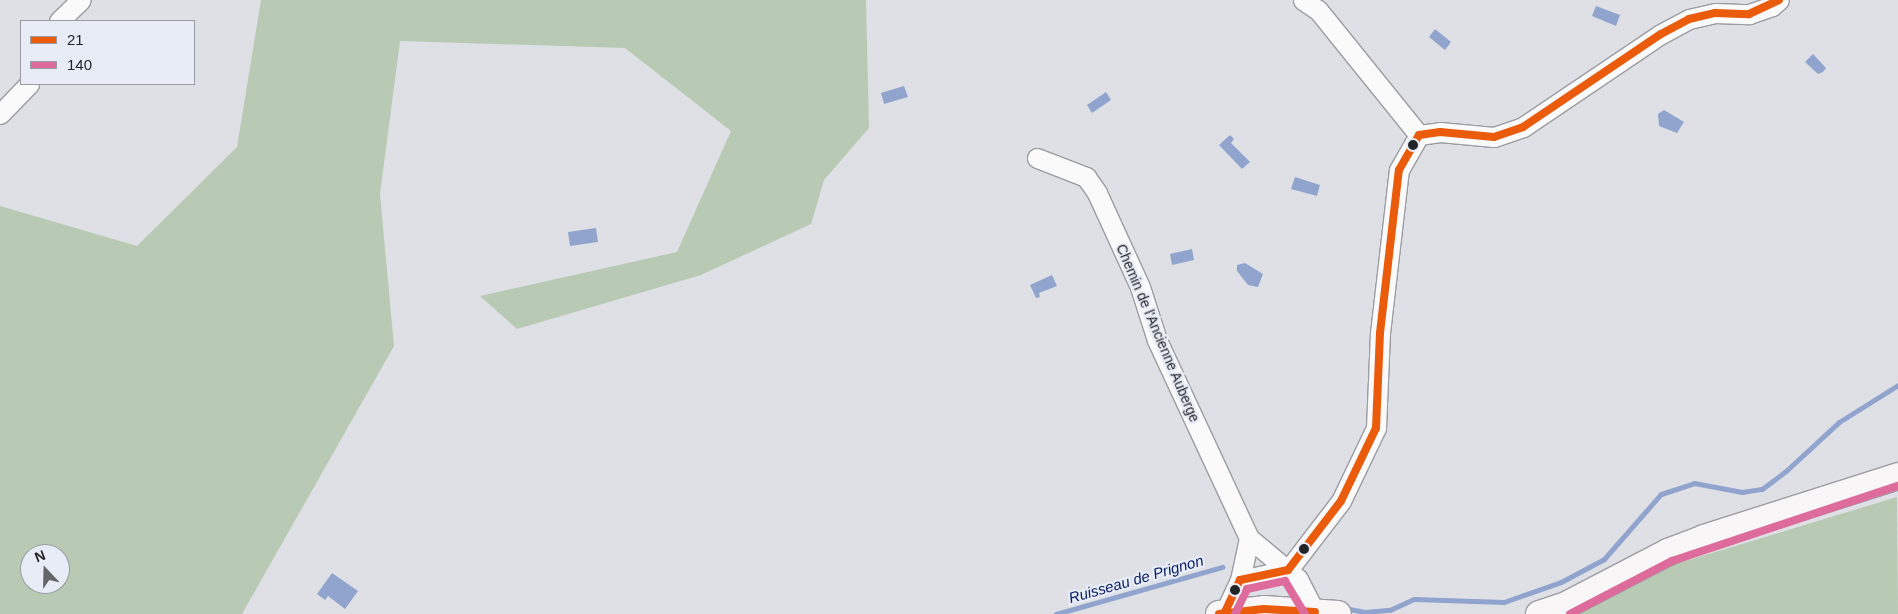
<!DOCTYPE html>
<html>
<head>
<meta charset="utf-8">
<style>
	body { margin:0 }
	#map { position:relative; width:1898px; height:614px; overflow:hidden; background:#dee0e6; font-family:Arial,sans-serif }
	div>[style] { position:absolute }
	.green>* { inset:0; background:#b8cab3 }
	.water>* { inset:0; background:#91a4ce }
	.stream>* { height:5px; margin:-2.5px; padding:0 2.5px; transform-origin:2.5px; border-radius:2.5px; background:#91a4ce }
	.roads { filter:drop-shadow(1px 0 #9b9ca1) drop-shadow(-1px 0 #9b9ca1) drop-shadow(0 1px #9b9ca1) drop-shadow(0 -1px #9b9ca1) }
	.minor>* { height:19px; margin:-9.5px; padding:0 9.5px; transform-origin:9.5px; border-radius:9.5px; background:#fafafb }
	.secondary>* { height:26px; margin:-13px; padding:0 13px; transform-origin:13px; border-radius:13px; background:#f8f6f7 }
	.bus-1>* { height:8px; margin:-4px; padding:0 4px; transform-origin:4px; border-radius:4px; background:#ea5b0b }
	.bus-2>* { height:8px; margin:-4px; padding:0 4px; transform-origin:4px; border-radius:4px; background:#dd6c9c }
	.dots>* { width:14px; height:14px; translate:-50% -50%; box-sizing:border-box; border:2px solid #e8ecf6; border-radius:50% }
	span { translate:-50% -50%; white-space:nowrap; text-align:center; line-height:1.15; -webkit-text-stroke:4.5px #e8ecf6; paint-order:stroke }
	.street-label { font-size:14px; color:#222427 }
	.water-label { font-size:15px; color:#0b2164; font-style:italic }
	.legend { position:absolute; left:20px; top:20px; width:175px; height:65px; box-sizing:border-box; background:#e8ecf6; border:1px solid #999ca3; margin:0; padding:6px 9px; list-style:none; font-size:15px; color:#222427 }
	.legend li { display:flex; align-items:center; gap:10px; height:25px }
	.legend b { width:25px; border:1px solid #999ca3 }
	.north { position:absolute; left:20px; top:544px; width:50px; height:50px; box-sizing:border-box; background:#e8ecf6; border:1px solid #999ca3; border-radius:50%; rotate:339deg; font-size:14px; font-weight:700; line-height:20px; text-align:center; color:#222427 }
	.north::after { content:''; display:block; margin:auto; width:18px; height:22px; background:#64666a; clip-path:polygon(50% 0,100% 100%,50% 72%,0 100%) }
</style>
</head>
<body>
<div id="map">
	<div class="green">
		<div style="clip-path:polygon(evenodd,261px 0,866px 0,869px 128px,824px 180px,811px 224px,701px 275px,517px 329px,480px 296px,677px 252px,731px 131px,625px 48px,400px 41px,380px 194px,394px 346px,242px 614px,0 614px,0 206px,137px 246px,237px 147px,261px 0,30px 554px,60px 554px,60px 584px,30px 584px,30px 554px)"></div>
		<div style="clip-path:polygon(1897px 497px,1898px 614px,1576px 614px,1669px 566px)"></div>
	</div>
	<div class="water">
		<div style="clip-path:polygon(1596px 6px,1620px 15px,1616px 26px,1592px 16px)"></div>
		<div style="clip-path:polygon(1435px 29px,1451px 42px,1445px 50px,1429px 37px)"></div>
		<div style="clip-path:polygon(1813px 54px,1826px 68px,1823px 72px,1818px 74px,1805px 62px)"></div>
		<div style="clip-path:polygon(904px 86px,908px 97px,884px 104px,881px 93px)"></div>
		<div style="clip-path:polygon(1106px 92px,1111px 100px,1092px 113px,1087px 105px)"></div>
		<div style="clip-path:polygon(1664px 110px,1684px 122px,1677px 133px,1659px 126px,1658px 114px)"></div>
		<div style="clip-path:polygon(1230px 135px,1234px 139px,1231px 143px,1250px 162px,1242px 169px,1219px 145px)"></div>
		<div style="clip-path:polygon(1295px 177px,1320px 185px,1317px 196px,1291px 189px)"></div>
		<div style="clip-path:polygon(596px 228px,598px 242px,570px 246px,568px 232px)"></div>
		<div style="clip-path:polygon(1192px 249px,1194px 260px,1172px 265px,1170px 254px)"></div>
		<div style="clip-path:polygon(1245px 263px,1263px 274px,1258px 287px,1248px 285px,1237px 271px,1237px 265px)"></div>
		<div style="clip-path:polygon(1052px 275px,1057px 286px,1039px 293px,1040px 297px,1036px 298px,1030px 285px)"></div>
		<div style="clip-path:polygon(332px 573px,358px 591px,345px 609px,328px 596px,325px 600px,317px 594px)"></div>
	</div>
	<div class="stream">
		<div style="left:1344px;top:608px;width:21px;rotate:11deg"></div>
		<div style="left:1365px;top:612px;width:25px;rotate:-5deg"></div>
		<div style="left:1390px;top:610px;width:26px;rotate:-25deg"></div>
		<div style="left:1414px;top:599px;width:90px;rotate:1.9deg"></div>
		<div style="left:1504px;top:602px;width:60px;rotate:-19.3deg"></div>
		<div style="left:1561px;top:582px;width:49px;rotate:-28.1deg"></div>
		<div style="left:1604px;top:559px;width:86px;rotate:-48.8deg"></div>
		<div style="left:1661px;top:494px;width:35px;rotate:-18deg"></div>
		<div style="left:1694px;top:483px;width:49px;rotate:10.6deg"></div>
		<div style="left:1742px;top:492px;width:20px;rotate:-9deg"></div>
		<div style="left:1762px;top:489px;width:31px;rotate:-37deg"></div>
		<div style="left:1787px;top:470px;width:71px;rotate:-42.7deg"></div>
		<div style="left:1839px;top:422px;width:70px;rotate:-32.1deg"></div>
		<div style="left:1056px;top:614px;width:173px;rotate:-15.8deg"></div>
	</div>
	<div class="roads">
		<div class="minor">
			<div style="left:1303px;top:0;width:18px;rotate:34deg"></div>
			<div style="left:1318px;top:10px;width:161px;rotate:51.1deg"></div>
			<div style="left:59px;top:21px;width:30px;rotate:-44deg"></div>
			<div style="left:0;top:114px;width:42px;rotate:-46deg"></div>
			<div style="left:1419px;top:135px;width:21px;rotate:-8deg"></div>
			<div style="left:1440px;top:132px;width:54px;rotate:5.3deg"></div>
			<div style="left:1494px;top:137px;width:31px;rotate:-19deg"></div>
			<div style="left:1523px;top:127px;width:166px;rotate:-34deg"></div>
			<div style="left:1661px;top:34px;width:32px;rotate:-28deg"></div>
			<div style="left:1689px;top:19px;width:27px;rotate:-13deg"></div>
			<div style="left:1715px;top:13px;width:34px;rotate:2deg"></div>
			<div style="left:1749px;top:14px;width:24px;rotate:-19deg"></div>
			<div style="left:1772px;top:6px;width:9px;rotate:-41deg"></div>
			<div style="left:1037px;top:158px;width:53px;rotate:21.2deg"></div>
			<div style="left:1086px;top:177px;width:19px;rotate:55deg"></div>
			<div style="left:1097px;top:193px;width:103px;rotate:65.4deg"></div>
			<div style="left:1140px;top:287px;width:56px;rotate:72.2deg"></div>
			<div style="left:1157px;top:340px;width:218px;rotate:65.1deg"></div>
			<div style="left:1249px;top:538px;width:64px;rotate:39.9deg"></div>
			<div style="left:1298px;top:579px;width:37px;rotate:63deg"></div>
			<div style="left:1240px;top:580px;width:49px;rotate:-11.8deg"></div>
			<div style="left:1288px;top:570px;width:87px;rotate:-52.5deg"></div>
			<div style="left:1341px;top:501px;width:81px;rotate:-64.4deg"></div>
			<div style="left:1376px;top:428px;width:95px;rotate:-87.6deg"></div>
			<div style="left:1380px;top:333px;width:164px;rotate:-83.4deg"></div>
			<div style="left:1399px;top:170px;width:40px;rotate:-60.3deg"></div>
			<div style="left:1225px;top:612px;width:35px;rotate:-65deg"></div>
			<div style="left:1240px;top:580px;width:43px;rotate:-77.9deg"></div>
		</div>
		<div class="secondary">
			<div style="left:1219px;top:614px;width:45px;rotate:-6.3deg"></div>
			<div style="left:1264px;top:609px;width:74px;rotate:3.9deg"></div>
			<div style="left:1539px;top:614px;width:26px;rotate:-18deg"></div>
			<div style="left:1564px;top:606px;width:117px;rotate:-27.4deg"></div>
			<div style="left:1668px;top:552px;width:39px;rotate:-21deg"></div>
			<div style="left:1704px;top:538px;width:204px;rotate:-17.7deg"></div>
		</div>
	</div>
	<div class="bus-1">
		<div style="left:1419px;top:135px;width:21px;rotate:-8deg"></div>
		<div style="left:1440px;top:132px;width:54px;rotate:5.3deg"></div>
		<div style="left:1494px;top:137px;width:31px;rotate:-19deg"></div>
		<div style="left:1523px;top:127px;width:166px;rotate:-34deg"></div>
		<div style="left:1661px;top:34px;width:32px;rotate:-28deg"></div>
		<div style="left:1689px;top:19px;width:27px;rotate:-13deg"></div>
		<div style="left:1715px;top:13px;width:34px;rotate:2deg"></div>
		<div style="left:1749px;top:14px;width:33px;rotate:-25deg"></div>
		<div style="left:1225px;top:612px;width:35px;rotate:-65deg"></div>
		<div style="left:1240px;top:580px;width:49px;rotate:-11.8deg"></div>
		<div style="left:1288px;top:570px;width:87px;rotate:-52.5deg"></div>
		<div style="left:1341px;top:501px;width:81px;rotate:-64.4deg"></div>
		<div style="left:1376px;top:428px;width:95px;rotate:-87.6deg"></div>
		<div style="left:1380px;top:333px;width:164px;rotate:-83.4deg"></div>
		<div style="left:1399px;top:170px;width:40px;rotate:-60.3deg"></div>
		<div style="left:1219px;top:614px;width:45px;rotate:-6.3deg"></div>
		<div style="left:1264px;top:609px;width:51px;rotate:3.4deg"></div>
	</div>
	<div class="bus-2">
		<div style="left:1235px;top:614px;width:28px;rotate:-64deg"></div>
		<div style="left:1247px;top:589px;width:39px;rotate:-12deg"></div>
		<div style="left:1285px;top:581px;width:39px;rotate:59deg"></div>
		<div style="left:1570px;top:614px;width:115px;rotate:-27.5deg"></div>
		<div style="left:1672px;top:561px;width:238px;rotate:-18.4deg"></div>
	</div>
	<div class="dots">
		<div style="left:1413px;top:145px;background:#222427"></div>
		<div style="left:1304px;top:549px;background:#222427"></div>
		<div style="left:1235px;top:590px;background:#222427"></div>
	</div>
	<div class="street-label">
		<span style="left:1158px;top:333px;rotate:67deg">Chemin de l'Ancienne Auberge</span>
	</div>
	<div class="water-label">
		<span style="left:1136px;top:579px;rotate:-16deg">Ruisseau de Prignon</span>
	</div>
	<ul class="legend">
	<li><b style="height:6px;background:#ea5b0b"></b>21</li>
	<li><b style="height:6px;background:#dd6c9c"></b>140</li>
	</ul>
	<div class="north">N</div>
</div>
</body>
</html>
